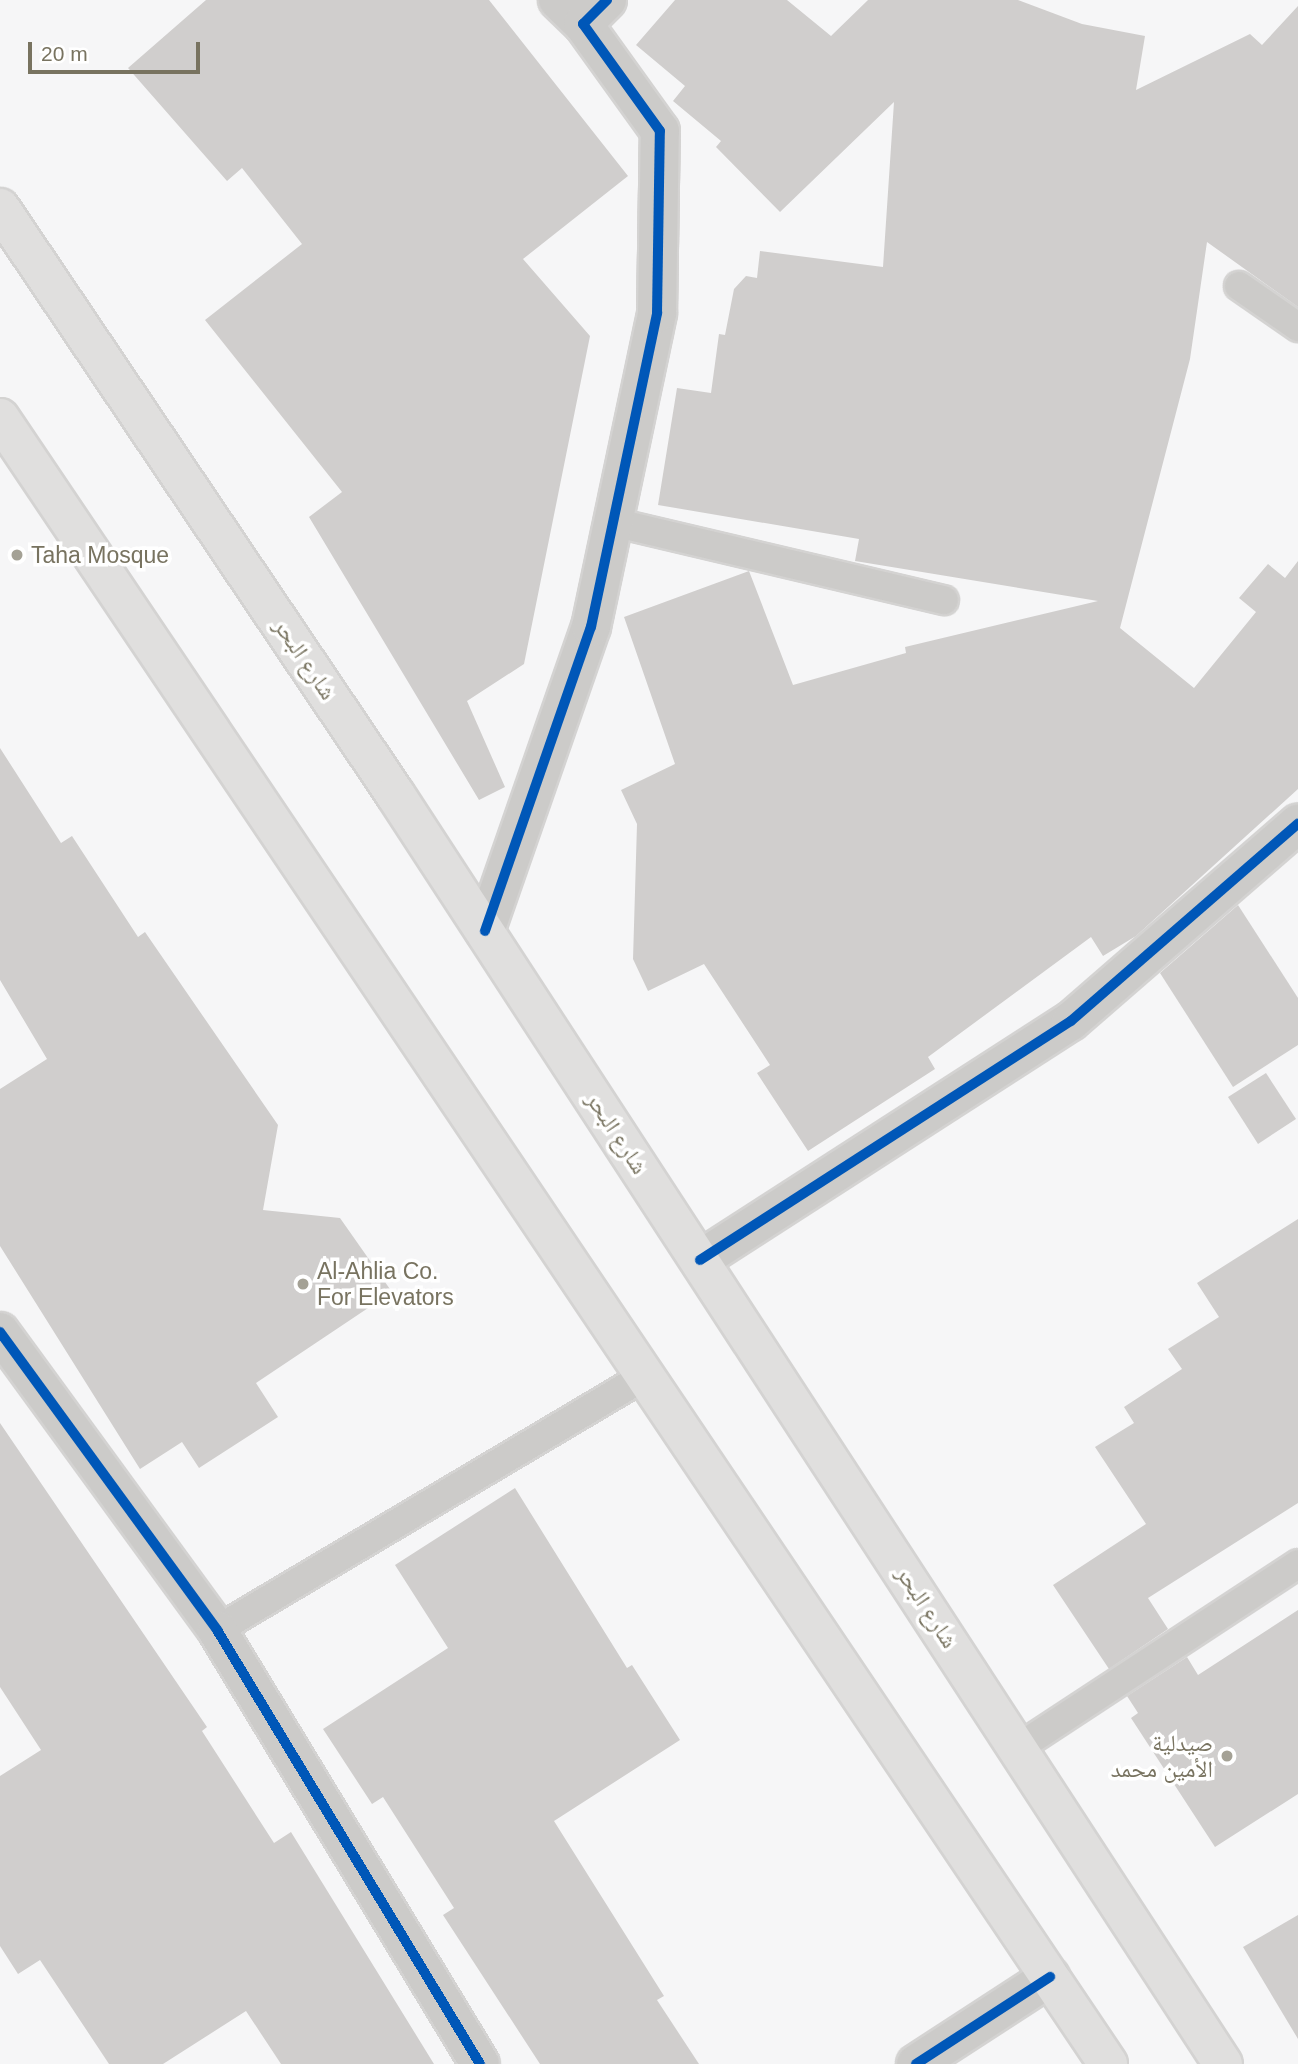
<!DOCTYPE html>
<html>
<head>
<meta charset="utf-8">
<style>
	body { margin:0 }
	#map { position:relative; width:1298px; height:2064px; overflow:hidden; background:#f6f6f7; font-family:Arial,"Noto Naskh Arabic",sans-serif }
	div>[style] { position:absolute }
	.building>* { inset:0; background:#d0cecd }
	.roads { filter:drop-shadow(2px 0 #d4d3d2) drop-shadow(-2px 0 #d4d3d2) drop-shadow(0 2px #d4d3d2) drop-shadow(0 -2px #d4d3d2) }
	.lane>* { height:28px; margin:-14px; padding:0 14px; transform-origin:14px; border-radius:14px; background:#cccbc9 }
	.street>* { height:38px; margin:-19px; padding:0 19px; transform-origin:19px; border-radius:19px; background:#cccbc9 }
	.secondary>* { height:38px; margin:-19px; padding:0 19px; transform-origin:19px; border-radius:19px; background:#e0dfde }
	.cycleway>* { height:10px; margin:-5px; padding:0 5px; transform-origin:5px; border-radius:5px; background:#0057b8 }
	.dots>* { width:19px; height:19px; translate:-50% -50%; box-sizing:border-box; border:4px solid #fff; border-radius:50% }
	span { translate:-50% -50%; white-space:nowrap; text-align:center; line-height:1.15; -webkit-text-stroke:7px #fff; paint-order:stroke }
	.poi-label { font-size:23px; color:#787360 }
	.left { translate:0 -50%; text-align:left }
	.right { translate:-100% -50%; text-align:right }
	.street-label { font-size:23px; color:#787360 }
	.scale { position:absolute; left:28px; top:42px; width:172px; height:32px; box-sizing:border-box; border:4px solid #787360; border-top:0; padding-left:9px; font-size:21px; line-height:24px; white-space:nowrap; color:#787360; -webkit-text-stroke:5px #fff; paint-order:stroke }
</style>
</head>
<body>
<div id="map">
	<div class="building">
		<div style="clip-path:polygon(206px 0,489px 0,628px 176px,523px 259px,590px 336px,524px 664px,467px 701px,505px 787px,479px 800px,309px 517px,342px 492px,205px 320px,302px 244px,242px 168px,227px 181px,128px 68px)"></div>
		<div style="clip-path:polygon(675px 0,787px 0,831px 36px,868px 0,1018px 0,1082px 24px,1145px 36px,1136px 90px,1250px 34px,1262px 45px,1298px 6px,1298px 307px,1207px 242px,1190px 359px,1120px 628px,1194px 688px,1256px 612px,1239px 598px,1268px 564px,1285px 578px,1298px 561px,1298px 789px,1136px 936px,1103px 956px,1091px 937px,928px 1057px,935px 1069px,808px 1151px,757px 1073px,770px 1065px,704px 964px,648px 991px,633px 959px,637px 824px,621px 790px,675px 764px,624px 617px,749px 571px,793px 685px,906px 653px,905px 647px,1098px 601px,855px 561px,859px 539px,658px 505px,677px 388px,711px 393px,719px 334px,725px 335px,734px 289px,746px 276px,757px 278px,760px 251px,883px 267px,894px 102px,780px 212px,716px 147px,721px 141px,673px 101px,685px 86px,636px 45px)"></div>
		<div style="clip-path:polygon(0 748px,61px 843px,72px 836px,138px 937px,145px 932px,278px 1125px,263px 1210px,340px 1218px,392px 1292px,256px 1383px,278px 1417px,199px 1468px,182px 1442px,140px 1469px,0 1246px,0 1089px,47px 1059px,0 980px)"></div>
		<div style="clip-path:polygon(1238px 905px,1298px 998px,1298px 1045px,1233px 1087px,1160px 973px)"></div>
		<div style="clip-path:polygon(1266px 1073px,1296px 1119px,1258px 1144px,1228px 1097px)"></div>
		<div style="clip-path:polygon(1298px 1219px,1298px 1503px,1148px 1598px,1168px 1629px,1109px 1669px,1053px 1585px,1146px 1524px,1095px 1447px,1134px 1423px,1124px 1407px,1182px 1369px,1168px 1349px,1219px 1317px,1197px 1283px)"></div>
		<div style="clip-path:polygon(0 1423px,207px 1727px,202px 1731px,274px 1843px,291px 1832px,434px 2064px,281px 2064px,246px 2011px,163px 2064px,109px 2064px,40px 1960px,18px 1974px,0 1946px,0 1776px,41px 1750px,0 1687px)"></div>
		<div style="clip-path:polygon(515px 1488px,627px 1668px,632px 1665px,680px 1740px,554px 1821px,664px 1996px,657px 2000px,699px 2064px,540px 2064px,443px 1915px,454px 1908px,383px 1797px,372px 1804px,323px 1729px,448px 1648px,395px 1565px)"></div>
		<div style="clip-path:polygon(1298px 1610px,1298px 1794px,1215px 1847px,1131px 1718px,1138px 1713px,1127px 1696px,1187px 1657px,1198px 1675px)"></div>
		<div style="clip-path:polygon(1298px 1915px,1298px 2039px,1243px 1947px)"></div>
	</div>
	<div class="roads">
		<div class="lane">
			<div style="left:1239px;top:286px;width:72px;rotate:34.8deg"></div>
			<div style="left:613px;top:522px;width:340px;rotate:13.3deg"></div>
			<div style="left:217px;top:1630px;width:494px;rotate:-30.7deg"></div>
			<div style="left:1018px;top:1748px;width:335px;rotate:-33.3deg"></div>
		</div>
		<div class="street">
			<div style="left:558px;top:0;width:35px;rotate:44deg"></div>
			<div style="left:485px;top:931px;width:322px;rotate:-70.8deg"></div>
			<div style="left:591px;top:627px;width:321px;rotate:-78.1deg"></div>
			<div style="left:657px;top:313px;width:182px;rotate:-89.1deg"></div>
			<div style="left:660px;top:131px;width:132px;rotate:-125.7deg"></div>
			<div style="left:583px;top:24px;width:34px;rotate:-45deg"></div>
			<div style="left:700px;top:1260px;width:441px;rotate:-32.8deg"></div>
			<div style="left:1071px;top:1021px;width:301px;rotate:-41deg"></div>
			<div style="left:0;top:1332px;width:369px;rotate:53.9deg"></div>
			<div style="left:217px;top:1630px;width:507px;rotate:58.78deg"></div>
			<div style="left:916px;top:2064px;width:160px;rotate:-33deg"></div>
		</div>
		<div class="secondary">
			<div style="left:0;top:208px;width:707px;rotate:56.02deg"></div>
			<div style="left:395px;top:794px;width:1516px;rotate:56.9deg"></div>
			<div style="left:0;top:418px;width:1984px;rotate:56.05deg"></div>
		</div>
	</div>
	<div class="cycleway">
		<div style="left:485px;top:931px;width:322px;rotate:-70.8deg"></div>
		<div style="left:591px;top:627px;width:321px;rotate:-78.1deg"></div>
		<div style="left:657px;top:313px;width:182px;rotate:-89.1deg"></div>
		<div style="left:660px;top:131px;width:132px;rotate:-125.7deg"></div>
		<div style="left:583px;top:24px;width:34px;rotate:-45deg"></div>
		<div style="left:700px;top:1260px;width:441px;rotate:-32.8deg"></div>
		<div style="left:1071px;top:1021px;width:301px;rotate:-41deg"></div>
		<div style="left:0;top:1332px;width:369px;rotate:53.9deg"></div>
		<div style="left:217px;top:1630px;width:507px;rotate:58.78deg"></div>
		<div style="left:916px;top:2064px;width:160px;rotate:-33deg"></div>
	</div>
	<div class="dots">
		<div style="left:17px;top:555px;background:#a4a195"></div>
		<div style="left:303px;top:1284px;background:#a4a195"></div>
		<div style="left:1227px;top:1756px;background:#a4a195"></div>
	</div>
	<div class="poi-label">
		<span class="left" style="left:31px;top:555px">Taha Mosque</span>
		<span class="left" style="left:317px;top:1284px">Al-Ahlia Co.<br>For Elevators</span>
		<span class="right" style="left:1213px;top:1756px">صيدلية<br>الأمين محمد</span>
	</div>
	<div class="street-label">
		<span style="left:305px;top:659px;rotate:56deg">شارع البحر</span>
		<span style="left:617px;top:1133px;rotate:57deg">شارع البحر</span>
		<span style="left:927px;top:1607px;rotate:57deg">شارع البحر</span>
	</div>
	<div class="scale">20 m</div>
</div>
</body>
</html>
